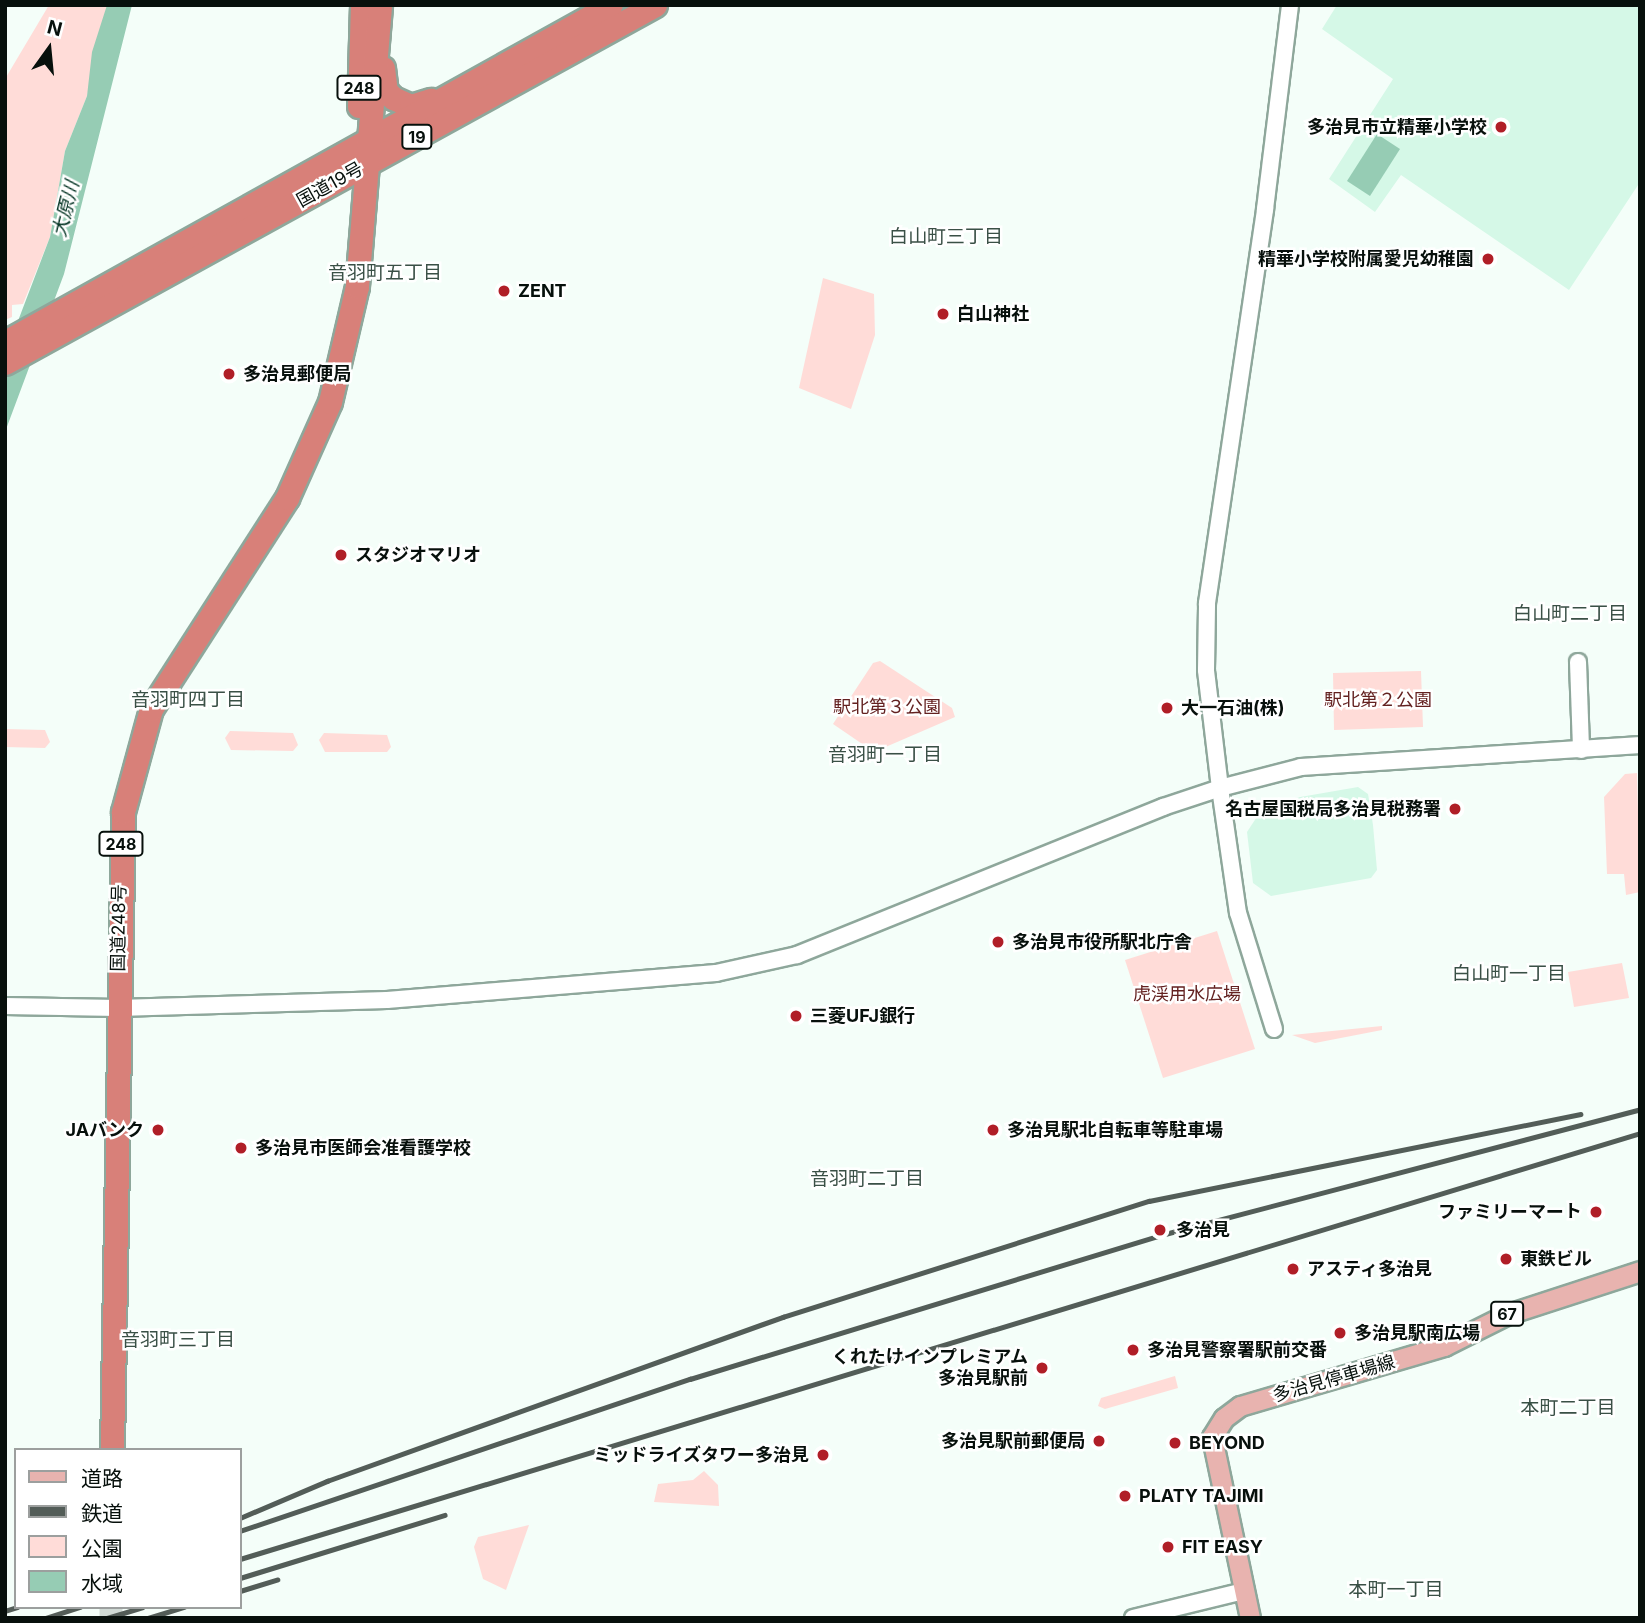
<!DOCTYPE html>
<html>
<head>
<meta charset="utf-8">
<style>
	body { margin:0 }
	#map { position:relative; width:1645px; height:1623px; overflow:hidden; background:#f4fef9; font-family:Inter,"Noto Sans JP",sans-serif }
	div>[style] { position:absolute }
	.built>* { inset:0; background:#d5f8e7 }
	.green>* { inset:0; background:#ffdcd8 }
	.water>* { inset:0; background:#96ccb4 }
	.highway-tunnel>* { height:23px; margin-top:-11.5px; transform-origin:0; background:repeating-linear-gradient(90deg,#d0dad5 0 23px,transparent 0 34px) }
	.roads { filter:drop-shadow(2px 0 #8ea79b) drop-shadow(-2px 0 #8ea79b) drop-shadow(0 2px #8ea79b) drop-shadow(0 -2px #8ea79b) }
	.minor>* { height:16px; margin:-8px; padding:0 8px; transform-origin:8px; border-radius:8px; background:#fff }
	.major>* { height:19px; margin:-9.5px; padding:0 9.5px; transform-origin:9.5px; border-radius:9.5px; background:#e8b3af }
	.highway>* { height:23px; margin:-11.5px; padding:0 11.5px; transform-origin:11.5px; border-radius:11.5px; background:#d88079 }
	.rail>* { height:4.5px; margin:-2.25px; padding:0 2.25px; transform-origin:2.25px; border-radius:2.25px; background:#535d58 }
	.dots>* { width:19px; height:19px; translate:-50% -50%; box-sizing:border-box; border:4px solid #fff; border-radius:50% }
	span { translate:-50% -50%; white-space:nowrap; text-align:center; line-height:1.15; -webkit-text-stroke:5px #fff; paint-order:stroke }
	.shield-label span { padding:2px 5px; background:#fff; border:2px solid; border-radius:5px; -webkit-text-stroke-width:0 }
	.shield-label { font-size:16px; color:#07100c; font-weight:700 }
	.poi-label { font-size:18px; color:#07100c; font-weight:700 }
	.right { translate:-100% -50%; text-align:right }
	.left { translate:0 -50%; text-align:left }
	.street-label { font-size:18px; color:#07100c }
	.park-label { font-size:18px; color:#632120 }
	.water-label { font-size:19px; color:#053525; font-style:italic }
	.neighbourhood-label { font-size:19px; color:#3a5046 }
	.frame { position:absolute; inset:0; border:7px solid #07100c; pointer-events:none }
	.legend { position:absolute; left:14px; top:1448px; width:228px; height:161px; box-sizing:border-box; background:#fff; border:2px solid #9c9f9e; margin:0; padding:9px 12px; list-style:none; font-size:21px; color:#07100c }
	.legend li { display:flex; align-items:center; gap:14px; height:35px }
	.legend b { width:35px; border:2px solid #9c9f9e }
	.north { position:absolute; left:14px; top:14px; width:70px; height:70px; -webkit-text-stroke:5px #fff; paint-order:stroke; rotate:15deg; font-size:19px; font-weight:700; line-height:28px; text-align:center; color:#07100c }
	.north::after { content:''; display:block; margin:auto; width:24px; height:32px; background:#07100c; clip-path:polygon(50% 0,100% 100%,50% 72%,0 100%) }
</style>
</head>
<body>
<div id="map">
	<div class="built">
		<div style="clip-path:polygon(1337px 5px,1640px 5px,1640px 182px,1569px 290px,1401px 175px,1375px 212px,1329px 179px,1393px 79px,1322px 29px)"></div>
		<div style="clip-path:polygon(1358px 787px,1368px 794px,1373px 825px,1377px 870px,1371px 878px,1271px 896px,1253px 883px,1247px 832px,1266px 803px)"></div>
	</div>
	<div class="green">
		<div style="clip-path:polygon(49px 5px,107px 5px,87px 96px,65px 151px,50px 237px,23px 304px,12px 305px,12px 317px,5px 320px,5px 79px)"></div>
		<div style="clip-path:polygon(823px 278px,874px 294px,875px 335px,851px 409px,799px 388px)"></div>
		<div style="clip-path:polygon(880px 661px,952px 708px,955px 717px,874px 752px,833px 724px,873px 663px)"></div>
		<div style="clip-path:polygon(1421px 671px,1423px 727px,1334px 730px,1333px 673px)"></div>
		<div style="clip-path:polygon(5px 729px,45px 730px,50px 742px,45px 748px,5px 747px)"></div>
		<div style="clip-path:polygon(230px 731px,293px 733px,298px 745px,293px 751px,231px 750px,225px 738px)"></div>
		<div style="clip-path:polygon(324px 733px,387px 735px,391px 747px,387px 752px,325px 752px,319px 740px)"></div>
		<div style="clip-path:polygon(1637px 773px,1640px 892px,1626px 895px,1624px 874px,1607px 874px,1604px 797px,1625px 774px)"></div>
		<div style="clip-path:polygon(1217px 931px,1255px 1049px,1163px 1078px,1125px 960px)"></div>
		<div style="clip-path:polygon(1622px 963px,1629px 998px,1574px 1007px,1568px 972px)"></div>
		<div style="clip-path:polygon(1382px 1026px,1382px 1030px,1315px 1043px,1292px 1035px)"></div>
		<div style="clip-path:polygon(1175px 1376px,1178px 1388px,1105px 1409px,1098px 1406px,1101px 1398px)"></div>
		<div style="clip-path:polygon(704px 1471px,718px 1485px,719px 1506px,654px 1502px,658px 1484px,693px 1480px)"></div>
		<div style="clip-path:polygon(529px 1525px,506px 1590px,483px 1579px,474px 1547px,478px 1537px)"></div>
	</div>
	<div class="water">
		<div style="clip-path:polygon(107px 5px,132px 5px,64px 274px,5px 432px,5px 355px,50px 237px,65px 151px,87px 96px,92px 52px)"></div>
		<div style="clip-path:polygon(1377px 134px,1400px 149px,1370px 196px,1347px 181px)"></div>
	</div>
	<div class="highway-tunnel">
		<div style="left:111px;top:1618px;width:11px;rotate:-90deg"></div>
	</div>
	<div class="roads">
		<div class="minor">
			<div style="left:1578px;top:662px;width:88px;rotate:88deg"></div>
			<div style="left:5px;top:1006px;width:113px;rotate:1deg"></div>
			<div style="left:118px;top:1008px;width:269px;rotate:-1.7deg"></div>
			<div style="left:387px;top:1000px;width:330px;rotate:-4.7deg"></div>
			<div style="left:716px;top:973px;width:83px;rotate:-12.5deg"></div>
			<div style="left:797px;top:955px;width:395px;rotate:-22deg"></div>
			<div style="left:1163px;top:807px;width:60px;rotate:-18.4deg"></div>
			<div style="left:1220px;top:788px;width:119px;rotate:-96.8deg"></div>
			<div style="left:1206px;top:670px;width:67px;rotate:-89.1deg"></div>
			<div style="left:1207px;top:603px;width:398px;rotate:-81.6deg"></div>
			<div style="left:1265px;top:209px;width:206px;rotate:-83deg"></div>
			<div style="left:1274px;top:1029px;width:121px;rotate:-107.2deg"></div>
			<div style="left:1238px;top:913px;width:126px;rotate:-98.2deg"></div>
			<div style="left:1220px;top:788px;width:84px;rotate:-14.5deg"></div>
			<div style="left:1301px;top:767px;width:340px;rotate:-3.7deg"></div>
			<div style="left:1133px;top:1618px;width:114px;rotate:-13.7deg"></div>
		</div>
		<div class="major">
			<div style="left:1250px;top:1618px;width:185px;rotate:-101.9deg"></div>
			<div style="left:1212px;top:1437px;width:22px;rotate:-58deg"></div>
			<div style="left:1224px;top:1418px;width:20px;rotate:-37deg"></div>
			<div style="left:1240px;top:1406px;width:213px;rotate:-16.4deg"></div>
			<div style="left:1444px;top:1346px;width:72px;rotate:-26.6deg"></div>
			<div style="left:1508px;top:1314px;width:139px;rotate:-18deg"></div>
		</div>
		<div class="highway">
			<div style="left:383px;top:68px;width:23px;rotate:83deg"></div>
			<div style="left:386px;top:91px;width:10px;rotate:45deg"></div>
			<div style="left:393px;top:98px;width:20px;rotate:24deg"></div>
			<div style="left:411px;top:106px;width:21px;rotate:-17deg"></div>
			<div style="left:359px;top:106px;width:101px;rotate:-88.3deg"></div>
			<div style="left:5px;top:342px;width:693px;rotate:-29.08deg"></div>
			<div style="left:5px;top:363px;width:742px;rotate:-28.84deg"></div>
			<div style="left:112px;top:1450px;width:638px;rotate:-89.01deg"></div>
			<div style="left:123px;top:812px;width:107px;rotate:-74.8deg"></div>
			<div style="left:151px;top:709px;width:251px;rotate:-57.2deg"></div>
			<div style="left:287px;top:498px;width:105px;rotate:-65.9deg"></div>
			<div style="left:330px;top:402px;width:119px;rotate:-76.9deg"></div>
			<div style="left:357px;top:286px;width:282px;rotate:-85.3deg"></div>
		</div>
	</div>
	<div class="rail">
		<div style="left:240px;top:1518px;width:95px;rotate:-23deg"></div>
		<div style="left:327px;top:1481px;width:485px;rotate:-19.8deg"></div>
		<div style="left:783px;top:1317px;width:384px;rotate:-17.6deg"></div>
		<div style="left:1149px;top:1201px;width:440px;rotate:-11.4deg"></div>
		<div style="left:240px;top:1531px;width:475px;rotate:-18.7deg"></div>
		<div style="left:690px;top:1379px;width:497px;rotate:-17deg"></div>
		<div style="left:1165px;top:1234px;width:491px;rotate:-14.7deg"></div>
		<div style="left:240px;top:1559px;width:1463px;rotate:-16.92deg"></div>
		<div style="left:240px;top:1578px;width:214px;rotate:-17.1deg"></div>
		<div style="left:240px;top:1591px;width:39px;rotate:-17deg"></div>
		<div style="left:5px;top:1611px;width:13px;rotate:-18deg"></div>
		<div style="left:46px;top:1618px;width:36px;rotate:-18deg"></div>
		<div style="left:107px;top:1618px;width:37px;rotate:-17deg"></div>
		<div style="left:148px;top:1618px;width:38px;rotate:-17deg"></div>
	</div>
	<div class="dots">
		<div style="left:1501px;top:127px;background:#b01e27"></div>
		<div style="left:1488px;top:259px;background:#b01e27"></div>
		<div style="left:504px;top:291px;background:#b01e27"></div>
		<div style="left:943px;top:314px;background:#b01e27"></div>
		<div style="left:229px;top:374px;background:#b01e27"></div>
		<div style="left:341px;top:555px;background:#b01e27"></div>
		<div style="left:1167px;top:708px;background:#b01e27"></div>
		<div style="left:1455px;top:809px;background:#b01e27"></div>
		<div style="left:998px;top:942px;background:#b01e27"></div>
		<div style="left:796px;top:1016px;background:#b01e27"></div>
		<div style="left:158px;top:1130px;background:#b01e27"></div>
		<div style="left:993px;top:1130px;background:#b01e27"></div>
		<div style="left:241px;top:1148px;background:#b01e27"></div>
		<div style="left:1596px;top:1212px;background:#b01e27"></div>
		<div style="left:1160px;top:1230px;background:#b01e27"></div>
		<div style="left:1506px;top:1259px;background:#b01e27"></div>
		<div style="left:1293px;top:1269px;background:#b01e27"></div>
		<div style="left:1340px;top:1333px;background:#b01e27"></div>
		<div style="left:1133px;top:1350px;background:#b01e27"></div>
		<div style="left:1042px;top:1368px;background:#b01e27"></div>
		<div style="left:1099px;top:1441px;background:#b01e27"></div>
		<div style="left:1175px;top:1443px;background:#b01e27"></div>
		<div style="left:823px;top:1455px;background:#b01e27"></div>
		<div style="left:1125px;top:1496px;background:#b01e27"></div>
		<div style="left:1168px;top:1547px;background:#b01e27"></div>
	</div>
	<div class="shield-label">
		<span style="left:359px;top:88px">248</span>
		<span style="left:417px;top:137px">19</span>
		<span style="left:121px;top:844px">248</span>
		<span style="left:1507px;top:1314px">67</span>
	</div>
	<div class="poi-label">
		<span class="right" style="left:1487px;top:127px">多治見市立精華小学校</span>
		<span class="right" style="left:1474px;top:259px">精華小学校附属愛児幼稚園</span>
		<span class="left" style="left:518px;top:291px">ZENT</span>
		<span class="left" style="left:957px;top:314px">白山神社</span>
		<span class="left" style="left:243px;top:374px">多治見郵便局</span>
		<span class="left" style="left:355px;top:555px">スタジオマリオ</span>
		<span class="left" style="left:1181px;top:708px">大一石油(株)</span>
		<span class="right" style="left:1441px;top:809px">名古屋国税局多治見税務署</span>
		<span class="left" style="left:1012px;top:942px">多治見市役所駅北庁舎</span>
		<span class="left" style="left:810px;top:1016px">三菱UFJ銀行</span>
		<span class="right" style="left:144px;top:1130px">JAバンク</span>
		<span class="left" style="left:1007px;top:1130px">多治見駅北自転車等駐車場</span>
		<span class="left" style="left:255px;top:1148px">多治見市医師会准看護学校</span>
		<span class="right" style="left:1582px;top:1212px">ファミリーマート</span>
		<span class="left" style="left:1176px;top:1230px">多治見</span>
		<span class="left" style="left:1520px;top:1259px">東鉄ビル</span>
		<span class="left" style="left:1307px;top:1269px">アスティ多治見</span>
		<span class="left" style="left:1354px;top:1333px">多治見駅南広場</span>
		<span class="left" style="left:1147px;top:1350px">多治見警察署駅前交番</span>
		<span class="right" style="left:1028px;top:1368px">くれたけインプレミアム<br>多治見駅前</span>
		<span class="right" style="left:1085px;top:1441px">多治見駅前郵便局</span>
		<span class="left" style="left:1189px;top:1443px">BEYOND</span>
		<span class="right" style="left:809px;top:1455px">ミッドライズタワー多治見</span>
		<span class="left" style="left:1139px;top:1496px">PLATY TAJIMI</span>
		<span class="left" style="left:1182px;top:1547px">FIT EASY</span>
	</div>
	<div class="street-label">
		<span style="left:330px;top:185px;rotate:-29deg">国道19号</span>
		<span style="left:119px;top:928px;rotate:-89deg">国道248号</span>
		<span style="left:1334px;top:1379px;rotate:-16deg">多治見停車場線</span>
	</div>
	<div class="park-label">
		<span style="left:1378px;top:700px">駅北第２公園</span>
		<span style="left:887px;top:707px">駅北第３公園</span>
		<span style="left:1187px;top:994px">虎渓用水広場</span>
	</div>
	<div class="water-label">
		<span style="left:66px;top:209px;rotate:-76deg">大原川</span>
	</div>
	<div class="neighbourhood-label">
		<span style="left:946px;top:237px">白山町三丁目</span>
		<span style="left:385px;top:273px">音羽町五丁目</span>
		<span style="left:1570px;top:614px">白山町二丁目</span>
		<span style="left:188px;top:700px">音羽町四丁目</span>
		<span style="left:885px;top:755px">音羽町一丁目</span>
		<span style="left:1509px;top:974px">白山町一丁目</span>
		<span style="left:867px;top:1179px">音羽町二丁目</span>
		<span style="left:178px;top:1340px">音羽町三丁目</span>
		<span style="left:1568px;top:1408px">本町二丁目</span>
		<span style="left:1396px;top:1590px">本町一丁目</span>
	</div>
	<div class="frame"></div>
	<ul class="legend">
	<li><b style="height:9px;background:#e8b3af"></b>道路</li>
	<li><b style="height:9px;background:#535d58"></b>鉄道</li>
	<li><b style="height:19px;background:#ffdcd8"></b>公園</li>
	<li><b style="height:19px;background:#96ccb4"></b>水域</li>
	</ul>
	<div class="north">N</div>
</div>
</body>
</html>
